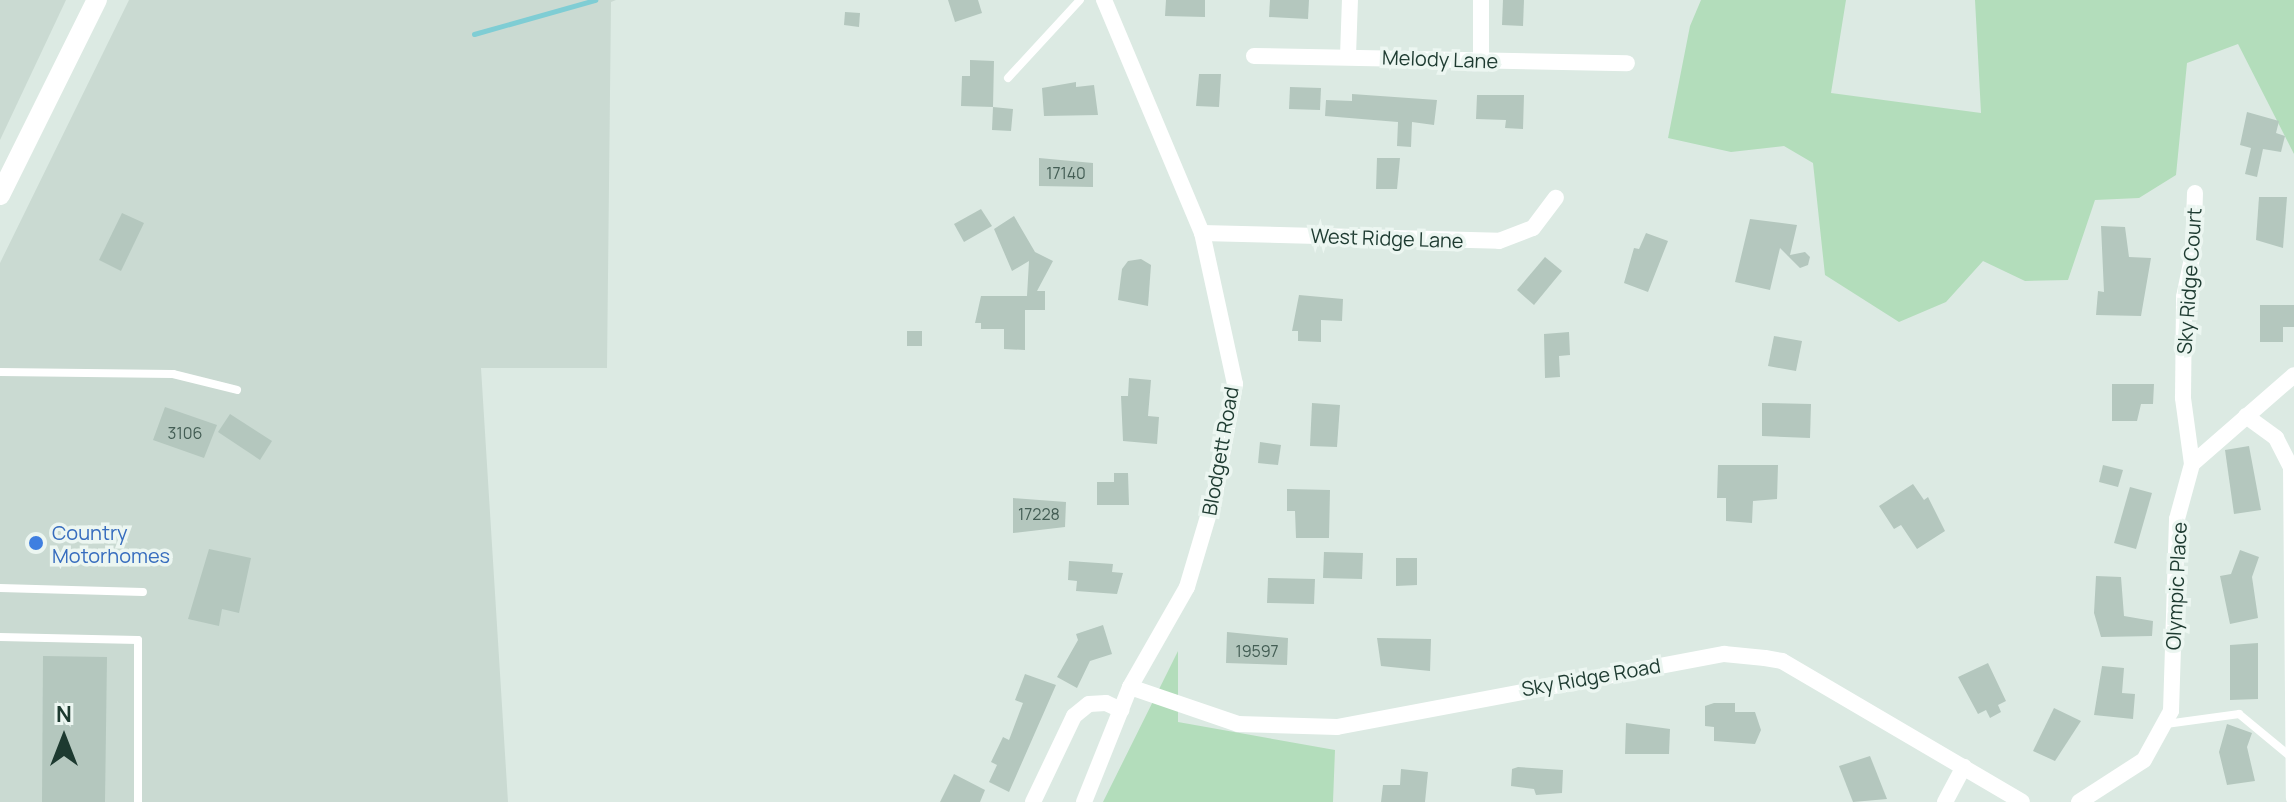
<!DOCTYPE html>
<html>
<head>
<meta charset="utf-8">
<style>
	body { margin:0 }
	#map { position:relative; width:2294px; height:802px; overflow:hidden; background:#dceae3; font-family:Manrope,sans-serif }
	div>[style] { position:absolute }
	.built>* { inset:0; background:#cadad2 }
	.green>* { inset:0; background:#b3ddbb }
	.stream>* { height:5px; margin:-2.5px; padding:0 2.5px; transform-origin:2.5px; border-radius:2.5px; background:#7fcdd4 }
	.building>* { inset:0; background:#b4c7be }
	.service>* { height:8px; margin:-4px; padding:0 4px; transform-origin:4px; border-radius:4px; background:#fff }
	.minor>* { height:16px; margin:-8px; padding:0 8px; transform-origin:8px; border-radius:8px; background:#fff }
	.tertiary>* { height:20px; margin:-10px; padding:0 10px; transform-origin:10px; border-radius:10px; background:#fff }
	.dots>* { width:22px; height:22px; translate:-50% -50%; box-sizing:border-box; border:4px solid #ecf6f1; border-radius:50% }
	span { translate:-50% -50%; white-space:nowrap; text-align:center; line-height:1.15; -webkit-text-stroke:7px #ecf6f1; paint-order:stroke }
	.number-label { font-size:16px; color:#435d54 }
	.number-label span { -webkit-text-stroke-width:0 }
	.street-label { font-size:20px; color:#1d3a30 }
	.shop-label { font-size:20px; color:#366cbe }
	.left { translate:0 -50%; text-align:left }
	.north { position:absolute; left:24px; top:698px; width:80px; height:80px; -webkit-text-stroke:6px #ecf6f1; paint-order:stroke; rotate:0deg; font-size:22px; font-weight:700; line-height:32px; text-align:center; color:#1d3a30 }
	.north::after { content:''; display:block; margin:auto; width:28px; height:36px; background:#1d3a30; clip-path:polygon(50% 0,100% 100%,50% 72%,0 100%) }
</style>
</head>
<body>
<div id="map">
	<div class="built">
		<div style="clip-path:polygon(0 0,66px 0,0 140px)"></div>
		<div style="clip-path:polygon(129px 0,616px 0,611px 2px,607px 368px,481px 368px,508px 802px,0 802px,0 263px)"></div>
	</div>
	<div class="green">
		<div style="clip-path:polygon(1701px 0,1846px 0,1831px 93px,1981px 113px,1975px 0,2294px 0,2294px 154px,2238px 44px,2187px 63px,2176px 175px,2139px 198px,2095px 200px,2068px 280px,2025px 281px,1983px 261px,1946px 302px,1899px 322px,1825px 275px,1813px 163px,1784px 146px,1731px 152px,1668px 138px,1690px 26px)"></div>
		<div style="clip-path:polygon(1178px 651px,1178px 722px,1335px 750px,1333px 802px,1103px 802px)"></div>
	</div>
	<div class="stream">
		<div style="left:474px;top:34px;width:126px;rotate:-15.7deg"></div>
	</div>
	<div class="building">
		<div style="clip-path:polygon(948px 0,978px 0,982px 13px,955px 22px)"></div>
		<div style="clip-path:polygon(1166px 0,1205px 0,1205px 17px,1165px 16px)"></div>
		<div style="clip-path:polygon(1270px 0,1309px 0,1308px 19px,1269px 17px)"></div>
		<div style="clip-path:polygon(1503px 0,1524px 0,1523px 26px,1502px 25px)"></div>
		<div style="clip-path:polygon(845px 12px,860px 13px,859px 27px,844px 25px)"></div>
		<div style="clip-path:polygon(970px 60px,994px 61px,993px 107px,961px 106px,962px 76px,970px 76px)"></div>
		<div style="clip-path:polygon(1199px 74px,1221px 74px,1219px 107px,1196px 106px)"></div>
		<div style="clip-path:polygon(1076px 82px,1076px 87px,1094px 85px,1098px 115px,1044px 116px,1042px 88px)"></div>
		<div style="clip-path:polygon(1290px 87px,1321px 88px,1320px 110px,1289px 109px)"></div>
		<div style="clip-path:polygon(1352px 94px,1437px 100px,1434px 125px,1412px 122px,1411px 147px,1397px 146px,1398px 122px,1325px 116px,1326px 100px,1352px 101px)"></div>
		<div style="clip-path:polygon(1477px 95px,1524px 95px,1523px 129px,1505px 128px,1506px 120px,1476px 119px)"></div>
		<div style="clip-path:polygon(993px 107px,1013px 109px,1011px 131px,992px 130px)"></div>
		<div style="clip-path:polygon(2247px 112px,2279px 121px,2276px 133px,2285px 136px,2281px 152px,2263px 149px,2257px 177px,2245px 174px,2251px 148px,2240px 145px)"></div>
		<div style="clip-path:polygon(1039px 158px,1093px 163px,1093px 187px,1039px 186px)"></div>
		<div style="clip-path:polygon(1377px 158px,1400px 158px,1397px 189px,1376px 189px)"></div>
		<div style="clip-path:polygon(2259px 197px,2287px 197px,2283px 248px,2256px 240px)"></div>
		<div style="clip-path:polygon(981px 209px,992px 226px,964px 242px,954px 224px)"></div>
		<div style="clip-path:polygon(122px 213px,144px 223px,121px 271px,99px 260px)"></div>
		<div style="clip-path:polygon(1014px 216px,1035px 252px,1053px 261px,1037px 291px,1045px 291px,1045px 310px,1025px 310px,1025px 350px,1004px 349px,1004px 329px,981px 329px,981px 323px,975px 323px,981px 296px,1027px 296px,1029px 261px,1012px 271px,994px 229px)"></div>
		<div style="clip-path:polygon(1750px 219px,1797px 225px,1790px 255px,1805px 252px,1810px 257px,1808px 265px,1800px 268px,1780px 248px,1770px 290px,1735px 282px)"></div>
		<div style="clip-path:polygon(2101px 226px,2125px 227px,2129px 257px,2151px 258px,2141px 316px,2096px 315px,2098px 291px,2104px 292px)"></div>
		<div style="clip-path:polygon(1646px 233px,1668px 241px,1648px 292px,1624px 283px,1634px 248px,1639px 249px)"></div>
		<div style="clip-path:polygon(1545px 257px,1562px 271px,1534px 305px,1517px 290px)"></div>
		<div style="clip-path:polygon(1141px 259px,1151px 265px,1148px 306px,1118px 300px,1122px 269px,1128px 261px)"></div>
		<div style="clip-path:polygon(1299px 295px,1343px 299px,1342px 321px,1321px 320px,1321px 342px,1298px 341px,1298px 331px,1292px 331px)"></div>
		<div style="clip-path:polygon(2260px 305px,2294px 305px,2294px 327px,2283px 327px,2283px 342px,2260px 342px)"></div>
		<div style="clip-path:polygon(907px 331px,922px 331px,922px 346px,907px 346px)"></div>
		<div style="clip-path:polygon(1569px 332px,1570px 355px,1559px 356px,1560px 377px,1545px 378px,1544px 334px)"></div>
		<div style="clip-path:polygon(1774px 336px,1802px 341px,1796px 371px,1768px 366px)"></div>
		<div style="clip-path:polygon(1129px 378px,1151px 380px,1148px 416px,1159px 417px,1157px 444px,1123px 441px,1121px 396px,1128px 396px)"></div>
		<div style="clip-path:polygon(2112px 384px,2154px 384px,2153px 404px,2141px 404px,2137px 421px,2112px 421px)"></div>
		<div style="clip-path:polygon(1312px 403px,1340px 405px,1337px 447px,1310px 446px)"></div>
		<div style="clip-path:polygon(1762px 403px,1811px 404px,1810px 438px,1762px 436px)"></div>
		<div style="clip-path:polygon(165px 407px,217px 425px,204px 458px,153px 440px)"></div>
		<div style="clip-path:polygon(230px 414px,272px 441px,260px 460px,218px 432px)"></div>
		<div style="clip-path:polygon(1260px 442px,1281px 445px,1278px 465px,1258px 463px)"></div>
		<div style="clip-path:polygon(2249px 446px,2261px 510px,2234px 514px,2225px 450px)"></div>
		<div style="clip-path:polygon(1718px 465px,1778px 465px,1777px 499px,1753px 501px,1752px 523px,1726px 521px,1726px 498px,1717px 498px)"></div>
		<div style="clip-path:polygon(2103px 465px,2123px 470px,2118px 487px,2099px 482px)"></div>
		<div style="clip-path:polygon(1114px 473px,1128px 473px,1129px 505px,1097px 505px,1097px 482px,1114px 482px)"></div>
		<div style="clip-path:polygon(1913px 484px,1924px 500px,1928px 497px,1945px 531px,1917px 549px,1901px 525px,1894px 529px,1879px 506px)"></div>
		<div style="clip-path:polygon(2130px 487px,2152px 493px,2136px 549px,2114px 543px)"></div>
		<div style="clip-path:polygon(1287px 489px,1330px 490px,1329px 538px,1296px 538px,1295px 511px,1287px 511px)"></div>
		<div style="clip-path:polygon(1013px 498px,1066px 502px,1065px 527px,1013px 533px)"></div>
		<div style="clip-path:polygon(209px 549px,251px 558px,239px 613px,222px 609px,219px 626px,188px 619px)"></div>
		<div style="clip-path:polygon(2240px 550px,2259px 557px,2252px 577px,2258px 618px,2230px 624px,2220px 576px,2231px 574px)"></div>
		<div style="clip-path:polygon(1324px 552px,1363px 553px,1362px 579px,1323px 578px)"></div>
		<div style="clip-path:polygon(1396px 558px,1417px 558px,1417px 585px,1396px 586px)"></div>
		<div style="clip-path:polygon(1069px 561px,1113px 564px,1112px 572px,1123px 573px,1117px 594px,1076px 591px,1077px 581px,1068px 580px)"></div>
		<div style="clip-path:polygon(2096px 576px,2121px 577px,2124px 616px,2153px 621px,2152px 636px,2101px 637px,2094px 613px)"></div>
		<div style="clip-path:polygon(1268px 578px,1315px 579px,1314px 604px,1267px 603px)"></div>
		<div style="clip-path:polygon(1103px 625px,1112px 654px,1090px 661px,1077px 688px,1057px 677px,1078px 640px,1076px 634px)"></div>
		<div style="clip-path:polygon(1227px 632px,1288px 638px,1287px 665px,1226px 663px)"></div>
		<div style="clip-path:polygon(1377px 638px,1431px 639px,1430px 671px,1381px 666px)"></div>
		<div style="clip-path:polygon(2258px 643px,2258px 699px,2230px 700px,2230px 645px)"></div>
		<div style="clip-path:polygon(43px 656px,107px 657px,105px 802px,42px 802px)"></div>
		<div style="clip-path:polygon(1988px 663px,2006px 701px,1998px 705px,2001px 712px,1990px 718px,1986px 710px,1978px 714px,1958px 677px)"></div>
		<div style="clip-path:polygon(2102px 666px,2124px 668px,2122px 693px,2135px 694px,2133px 719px,2094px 715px)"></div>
		<div style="clip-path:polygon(1025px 674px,1056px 685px,1009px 792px,989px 782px,997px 765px,991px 762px,1003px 737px,1009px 740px,1023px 703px,1015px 700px)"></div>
		<div style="clip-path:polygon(1714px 703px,1735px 703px,1735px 712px,1755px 712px,1761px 730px,1755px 744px,1714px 741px,1714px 727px,1705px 726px,1705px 706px)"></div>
		<div style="clip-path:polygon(2054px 708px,2081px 721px,2055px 761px,2033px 751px)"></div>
		<div style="clip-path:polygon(1626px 723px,1670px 729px,1669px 754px,1625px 754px)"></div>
		<div style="clip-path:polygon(2227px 724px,2252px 733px,2247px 747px,2255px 781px,2227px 785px,2219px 752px)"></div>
		<div style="clip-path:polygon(1870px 756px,1887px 799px,1853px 802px,1839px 766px)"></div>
		<div style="clip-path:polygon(1518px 767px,1563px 770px,1562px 793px,1536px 795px,1534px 789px,1511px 786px,1512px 769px)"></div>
		<div style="clip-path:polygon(1401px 769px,1428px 772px,1425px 802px,1381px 802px,1383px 785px,1400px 785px)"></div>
		<div style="clip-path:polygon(954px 774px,985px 790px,980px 802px,940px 802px)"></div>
	</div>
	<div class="service">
		<div style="left:1008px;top:78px;width:106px;rotate:-47.3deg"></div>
		<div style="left:0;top:372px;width:173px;rotate:0.7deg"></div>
		<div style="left:173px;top:374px;width:66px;rotate:14deg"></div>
		<div style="left:0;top:588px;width:143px;rotate:1.6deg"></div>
		<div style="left:0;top:637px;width:138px;rotate:1.2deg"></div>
		<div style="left:138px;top:640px;width:162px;rotate:90deg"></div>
		<div style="left:2166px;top:724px;width:74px;rotate:-7.8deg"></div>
		<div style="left:2239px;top:714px;width:67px;rotate:39.6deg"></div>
	</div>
	<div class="minor">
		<div style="left:1254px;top:56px;width:373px;rotate:1.1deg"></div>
		<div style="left:1348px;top:56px;width:56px;rotate:-88deg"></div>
		<div style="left:1481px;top:61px;width:61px;rotate:-90deg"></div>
		<div style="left:1202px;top:233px;width:297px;rotate:1.5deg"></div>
		<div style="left:1499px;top:241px;width:36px;rotate:-21deg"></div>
		<div style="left:1533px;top:228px;width:38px;rotate:-53deg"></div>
		<div style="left:2246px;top:416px;width:37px;rotate:36deg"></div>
		<div style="left:2276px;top:438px;width:33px;rotate:63deg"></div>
		<div style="left:2291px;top:467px;width:331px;rotate:89.5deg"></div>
		<div style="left:2192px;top:464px;width:67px;rotate:-97.8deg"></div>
		<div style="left:2183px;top:398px;width:101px;rotate:-89.4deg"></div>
		<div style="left:2184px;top:297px;width:45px;rotate:-78.4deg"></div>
		<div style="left:2193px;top:253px;width:60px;rotate:-88.1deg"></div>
		<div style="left:1130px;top:687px;width:114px;rotate:18.9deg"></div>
		<div style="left:1238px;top:724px;width:99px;rotate:1.7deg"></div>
		<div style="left:1337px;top:727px;width:394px;rotate:-10.7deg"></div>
		<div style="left:1724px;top:654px;width:41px;rotate:5.6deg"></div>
		<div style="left:1765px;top:658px;width:17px;rotate:10deg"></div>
		<div style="left:1782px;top:661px;width:278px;rotate:30.4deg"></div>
		<div style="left:1033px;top:802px;width:95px;rotate:-64.5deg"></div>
		<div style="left:1074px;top:716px;width:19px;rotate:-39deg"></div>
		<div style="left:1089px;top:704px;width:17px;rotate:-3deg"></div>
		<div style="left:1106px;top:703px;width:17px;rotate:25deg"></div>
		<div style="left:1084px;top:802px;width:124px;rotate:-68.2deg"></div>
		<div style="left:1130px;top:687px;width:115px;rotate:-60.3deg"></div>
		<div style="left:1187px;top:587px;width:98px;rotate:-73.4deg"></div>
		<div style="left:1215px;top:493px;width:111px;rotate:-79.6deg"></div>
		<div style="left:1235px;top:384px;width:155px;rotate:-102.3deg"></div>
		<div style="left:1202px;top:233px;width:253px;rotate:-112.8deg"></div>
		<div style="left:1945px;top:802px;width:40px;rotate:-62deg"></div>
		<div style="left:2079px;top:802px;width:77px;rotate:-32.9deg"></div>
		<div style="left:2144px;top:760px;width:56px;rotate:-61.1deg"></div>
		<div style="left:2171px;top:711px;width:192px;rotate:-88.2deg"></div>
		<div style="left:2177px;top:519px;width:57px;rotate:-74.7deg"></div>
		<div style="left:2192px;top:464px;width:135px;rotate:-41.1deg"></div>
	</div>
	<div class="tertiary">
		<div style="left:0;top:195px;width:218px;rotate:-63.6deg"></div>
	</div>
	<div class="dots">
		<div style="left:36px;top:543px;background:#3f7fe0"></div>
	</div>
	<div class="number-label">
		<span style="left:1066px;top:173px">17140</span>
		<span style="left:185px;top:433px">3106</span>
		<span style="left:1039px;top:514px">17228</span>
		<span style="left:1257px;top:651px">19597</span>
	</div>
	<div class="street-label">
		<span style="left:1440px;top:59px;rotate:2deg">Melody Lane</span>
		<span style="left:1387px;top:238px;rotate:2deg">West Ridge Lane</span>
		<span style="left:2189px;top:281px;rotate:-86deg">Sky Ridge Court</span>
		<span style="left:1220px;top:451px;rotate:-80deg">Blodgett Road</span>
		<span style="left:2176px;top:586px;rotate:-87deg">Olympic Place</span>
		<span style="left:1591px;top:677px;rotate:-10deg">Sky Ridge Road</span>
	</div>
	<div class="shop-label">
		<span class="left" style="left:52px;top:544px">Country<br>Motorhomes</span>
	</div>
	<div class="north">N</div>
</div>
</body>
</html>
